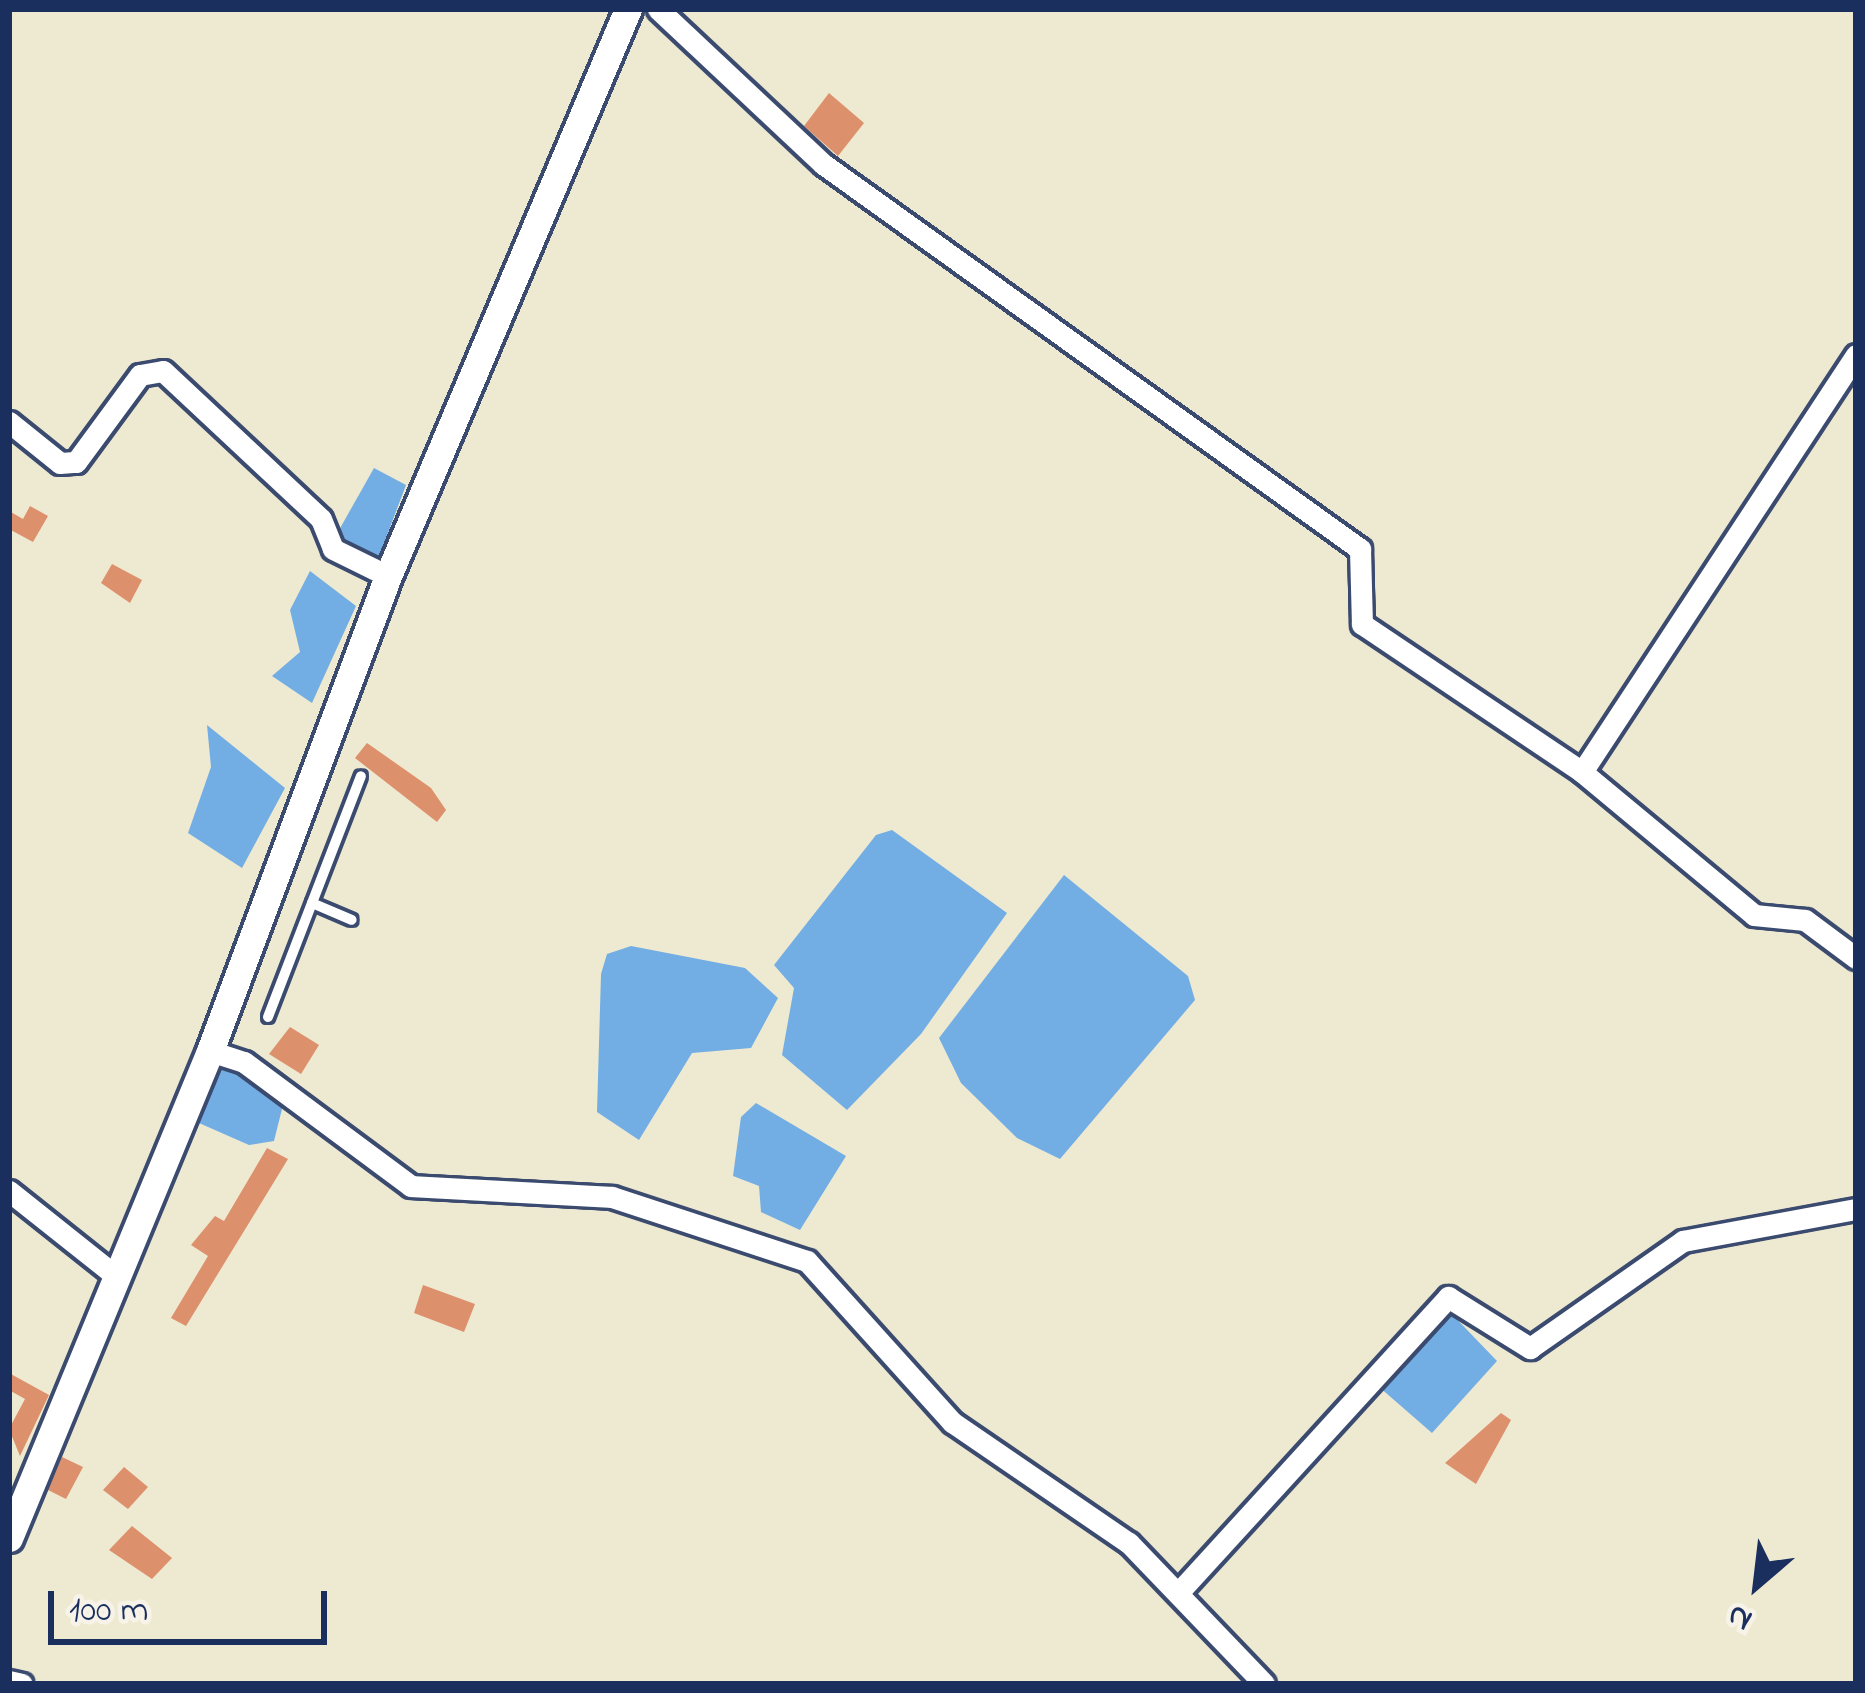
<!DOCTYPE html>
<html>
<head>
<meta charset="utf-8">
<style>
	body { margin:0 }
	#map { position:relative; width:1865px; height:1693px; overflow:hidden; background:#eee9d1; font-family:"Indie Flower",sans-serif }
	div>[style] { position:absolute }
	.water>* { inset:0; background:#72aee4 }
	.building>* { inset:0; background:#dd906c }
	.roads { filter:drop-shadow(3px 0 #3b4b6f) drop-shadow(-3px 0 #3b4b6f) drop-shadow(0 3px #3b4b6f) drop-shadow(0 -3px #3b4b6f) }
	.service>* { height:10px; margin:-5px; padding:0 5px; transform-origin:5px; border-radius:5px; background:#fff }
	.minor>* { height:21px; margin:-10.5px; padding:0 10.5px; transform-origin:10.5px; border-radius:10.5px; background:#fff }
	.secondary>* { height:27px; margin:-13.5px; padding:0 13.5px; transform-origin:13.5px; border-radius:13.5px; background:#fff }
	span { translate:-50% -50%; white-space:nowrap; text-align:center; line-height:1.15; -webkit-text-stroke:9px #f7f3e8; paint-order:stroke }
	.frame { position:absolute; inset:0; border:12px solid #1b2f5e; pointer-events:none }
	.north { position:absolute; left:1697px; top:1525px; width:120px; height:120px; -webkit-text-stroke:9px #f7f3e8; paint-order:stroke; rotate:208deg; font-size:33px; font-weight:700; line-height:48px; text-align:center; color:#1b2f5e }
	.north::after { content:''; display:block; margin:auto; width:42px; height:54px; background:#1b2f5e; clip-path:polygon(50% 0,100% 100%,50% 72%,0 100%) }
	.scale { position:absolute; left:48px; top:1591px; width:279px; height:54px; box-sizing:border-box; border:6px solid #1b2f5e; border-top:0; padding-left:15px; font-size:36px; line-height:42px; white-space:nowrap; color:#1b2f5e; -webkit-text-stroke:9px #f7f3e8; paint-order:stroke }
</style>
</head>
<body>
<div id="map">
	<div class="water">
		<div style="clip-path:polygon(374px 468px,406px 485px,377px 562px,334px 539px)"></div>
		<div style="clip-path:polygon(310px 571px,356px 606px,312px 703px,272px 676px,300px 652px,290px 610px)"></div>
		<div style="clip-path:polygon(207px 725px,285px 788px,242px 868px,188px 833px,211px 767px)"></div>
		<div style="clip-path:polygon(892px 830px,1007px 913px,921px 1034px,847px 1110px,782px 1055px,794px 988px,774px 965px,876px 835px)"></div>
		<div style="clip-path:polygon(1064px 875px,1188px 976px,1195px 1000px,1060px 1159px,1017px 1138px,961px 1083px,939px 1038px)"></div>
		<div style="clip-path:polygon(631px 946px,745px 968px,778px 998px,751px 1048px,692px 1053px,639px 1140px,597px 1112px,601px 974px,607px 954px)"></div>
		<div style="clip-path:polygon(220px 1064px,284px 1101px,274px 1141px,249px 1145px,199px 1123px)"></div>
		<div style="clip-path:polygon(756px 1103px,846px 1156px,800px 1230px,761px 1212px,759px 1186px,733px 1176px,741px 1117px)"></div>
		<div style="clip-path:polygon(1446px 1308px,1497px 1361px,1432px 1433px,1378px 1386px)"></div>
	</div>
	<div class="building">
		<div style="clip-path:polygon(829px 93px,864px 123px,838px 156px,804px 126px)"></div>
		<div style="clip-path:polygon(30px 506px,48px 516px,33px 542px,9px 529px,9px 511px,23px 519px)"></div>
		<div style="clip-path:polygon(112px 564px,142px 580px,130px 603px,101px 583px)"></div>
		<div style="clip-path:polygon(367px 743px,431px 788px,446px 810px,437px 822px,355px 758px)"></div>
		<div style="clip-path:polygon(290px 1027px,319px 1045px,301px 1074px,269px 1054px)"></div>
		<div style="clip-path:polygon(267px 1148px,288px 1159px,186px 1326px,171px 1318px,208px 1256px,191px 1245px,215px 1216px,224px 1221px)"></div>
		<div style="clip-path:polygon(423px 1285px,475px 1304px,464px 1332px,414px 1313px)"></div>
		<div style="clip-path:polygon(9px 1373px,49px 1395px,20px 1456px,9px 1429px,25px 1399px,9px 1390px)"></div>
		<div style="clip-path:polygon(1501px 1413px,1511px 1420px,1476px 1484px,1445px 1463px)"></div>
		<div style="clip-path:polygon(62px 1457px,83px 1467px,66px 1499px,48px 1490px)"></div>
		<div style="clip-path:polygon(124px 1467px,148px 1487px,128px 1509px,103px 1490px)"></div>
		<div style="clip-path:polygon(132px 1526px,172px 1558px,152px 1579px,109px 1550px)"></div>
	</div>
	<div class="roads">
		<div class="service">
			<div style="left:312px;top:903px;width:43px;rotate:23deg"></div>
			<div style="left:268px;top:1017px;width:258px;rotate:-68.9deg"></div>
		</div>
		<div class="minor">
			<div style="left:658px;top:9px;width:226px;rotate:43.2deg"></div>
			<div style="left:823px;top:164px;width:661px;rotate:35.64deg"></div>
			<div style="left:1360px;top:549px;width:75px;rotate:88.5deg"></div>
			<div style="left:1362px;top:624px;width:265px;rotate:33.9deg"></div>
			<div style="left:1582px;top:772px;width:224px;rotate:39.7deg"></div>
			<div style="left:1754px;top:915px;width:51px;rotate:5.6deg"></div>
			<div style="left:1805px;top:920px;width:64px;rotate:36.7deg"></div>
			<div style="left:9px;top:422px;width:65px;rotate:38.8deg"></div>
			<div style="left:60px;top:463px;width:16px;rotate:-4deg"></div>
			<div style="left:76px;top:462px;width:108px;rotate:-53.7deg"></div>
			<div style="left:140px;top:375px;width:23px;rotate:-10deg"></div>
			<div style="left:163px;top:371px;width:216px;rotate:43.1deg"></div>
			<div style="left:321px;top:519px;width:32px;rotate:68deg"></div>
			<div style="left:333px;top:549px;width:61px;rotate:26.1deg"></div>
			<div style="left:1582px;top:772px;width:499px;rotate:-56.7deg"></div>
			<div style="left:210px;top:1051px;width:36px;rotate:18deg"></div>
			<div style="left:244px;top:1062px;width:208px;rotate:36.6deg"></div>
			<div style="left:411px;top:1186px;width:201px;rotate:3.1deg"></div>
			<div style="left:612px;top:1197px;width:205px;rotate:18.2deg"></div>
			<div style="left:807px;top:1261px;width:217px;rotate:48deg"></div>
			<div style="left:952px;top:1422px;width:214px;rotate:34.4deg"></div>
			<div style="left:1129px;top:1543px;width:195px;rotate:46.2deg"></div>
			<div style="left:9px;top:1191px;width:138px;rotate:38.5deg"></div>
			<div style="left:1178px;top:1593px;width:401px;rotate:-47.6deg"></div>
			<div style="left:1448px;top:1297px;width:97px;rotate:31.9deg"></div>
			<div style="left:1530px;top:1348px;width:187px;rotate:-35deg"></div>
			<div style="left:1683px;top:1241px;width:176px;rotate:-10.5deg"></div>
			<div style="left:9px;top:1681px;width:13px;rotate:13deg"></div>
		</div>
		<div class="secondary">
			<div style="left:9px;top:1538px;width:527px;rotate:-67.57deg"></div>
			<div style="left:210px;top:1051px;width:507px;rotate:-69.46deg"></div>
			<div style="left:388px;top:576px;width:616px;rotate:-67.06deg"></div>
		</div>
	</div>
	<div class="frame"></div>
	<div class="north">N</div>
	<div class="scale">100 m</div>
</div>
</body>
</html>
